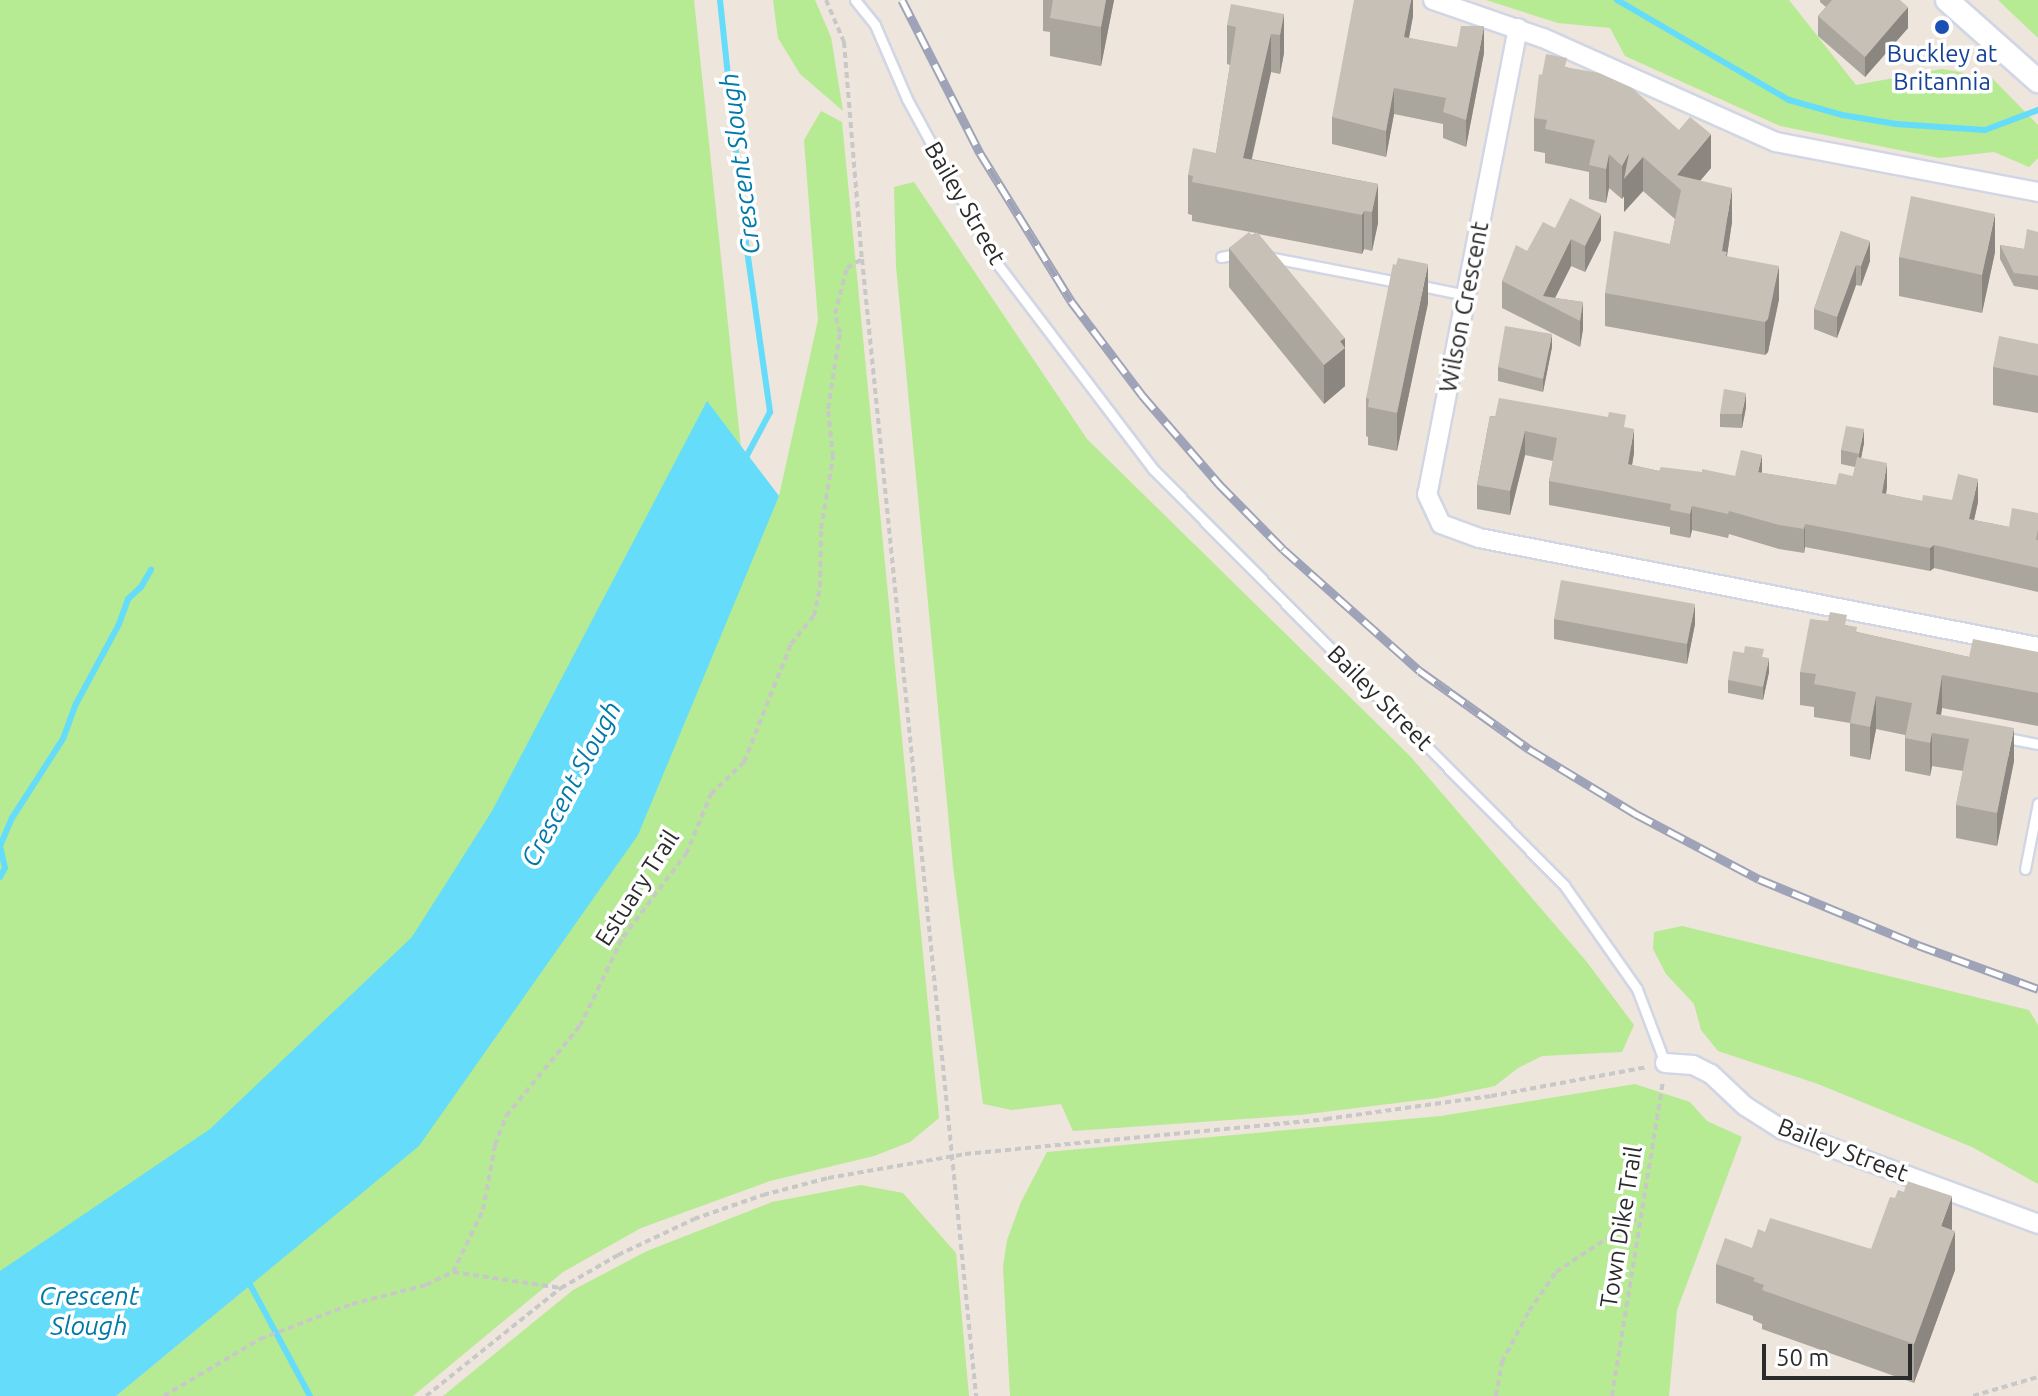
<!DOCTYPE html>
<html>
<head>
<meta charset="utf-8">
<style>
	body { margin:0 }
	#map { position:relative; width:2038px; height:1396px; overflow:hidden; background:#eee5dc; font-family:Ubuntu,sans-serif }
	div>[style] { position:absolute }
	.green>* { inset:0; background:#b6ea93 }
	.water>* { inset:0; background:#64dcfa }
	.stream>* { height:6px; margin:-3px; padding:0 3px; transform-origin:3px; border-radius:3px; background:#64dcfa }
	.path>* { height:4px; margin-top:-2px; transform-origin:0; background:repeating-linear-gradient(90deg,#c8c8c8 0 6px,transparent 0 10px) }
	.roads { filter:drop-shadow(2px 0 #d1d6e5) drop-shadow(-2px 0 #d1d6e5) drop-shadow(0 2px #d1d6e5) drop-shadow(0 -2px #d1d6e5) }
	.service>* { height:9px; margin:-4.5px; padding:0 4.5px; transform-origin:4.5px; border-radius:4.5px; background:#fff }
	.minor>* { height:18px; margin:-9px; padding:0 9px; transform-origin:9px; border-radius:9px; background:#fff }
	.tertiary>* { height:22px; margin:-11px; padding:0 11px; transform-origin:11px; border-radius:11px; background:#fff }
	.rail>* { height:9px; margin-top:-4.5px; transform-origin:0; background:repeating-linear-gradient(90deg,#fff 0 18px,#9ea3b7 0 36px); box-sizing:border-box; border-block:2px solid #9ea3b7 }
	.wall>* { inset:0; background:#aaa59d }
	.shaded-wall>* { inset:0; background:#8b8680 }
	.building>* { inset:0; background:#c6c0b7 }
	.dots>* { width:22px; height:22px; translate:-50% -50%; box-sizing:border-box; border:4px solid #fff; border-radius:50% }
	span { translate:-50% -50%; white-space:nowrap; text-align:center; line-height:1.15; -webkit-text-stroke:7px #fff; paint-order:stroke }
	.transit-label { font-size:24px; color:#164399 }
	.street-label { font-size:24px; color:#2b2b2b }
	.water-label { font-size:26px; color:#007aaa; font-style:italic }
	.scale { position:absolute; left:1762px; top:1344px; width:150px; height:36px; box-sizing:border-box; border:4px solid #2b2b2b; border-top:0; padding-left:10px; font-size:24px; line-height:28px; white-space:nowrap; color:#2b2b2b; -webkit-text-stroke:6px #fff; paint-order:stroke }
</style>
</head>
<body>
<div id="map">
	<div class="green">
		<div style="clip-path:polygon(0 0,694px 0,752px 553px,779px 496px,818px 320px,804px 140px,821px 111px,842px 122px,939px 1118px,910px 1142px,874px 1156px,770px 1181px,641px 1228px,563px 1272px,413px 1396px,116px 1396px,290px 1252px,0 1396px)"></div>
		<div style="clip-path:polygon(773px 0,815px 0,831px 37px,843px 111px,800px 74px,778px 38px)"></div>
		<div style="clip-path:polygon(1486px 0,1789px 0,1856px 85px,1942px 69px,1992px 78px,2038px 125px,2038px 158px,2029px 167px,1994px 152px,1939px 158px,1780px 126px,1625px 56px,1610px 28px,1558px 23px)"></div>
		<div style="clip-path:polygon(1998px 0,2038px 0,2038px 38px)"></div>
		<div style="clip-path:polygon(914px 182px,1087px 439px,1410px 756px,1586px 961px,1634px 1025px,1622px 1052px,1542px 1056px,1518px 1068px,1495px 1086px,1437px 1098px,1300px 1115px,1073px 1131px,1061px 1104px,1012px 1110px,983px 1104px,953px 866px,896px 266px,894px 187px)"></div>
		<div style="clip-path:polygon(1682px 926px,2029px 1010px,2038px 1025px,2038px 1184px,1972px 1147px,1818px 1084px,1718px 1051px,1701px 1030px,1694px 1004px,1666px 974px,1653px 949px,1654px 932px)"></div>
		<div style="clip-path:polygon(1635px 1084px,1690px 1102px,1707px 1121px,1742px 1137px,1677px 1310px,1669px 1396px,1010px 1396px,1003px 1267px,1007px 1240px,1021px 1202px,1047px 1152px,1441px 1116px)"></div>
		<div style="clip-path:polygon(861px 1185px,903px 1193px,956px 1253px,969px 1396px,443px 1396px,573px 1290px,647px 1251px,772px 1202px)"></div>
	</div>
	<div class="water">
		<div style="clip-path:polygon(707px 401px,779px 496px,638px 835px,419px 1146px,116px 1396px,0 1396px,0 1271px,210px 1129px,412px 937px,492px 811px)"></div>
	</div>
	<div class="stream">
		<div style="left:720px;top:0;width:230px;rotate:84deg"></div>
		<div style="left:744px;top:229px;width:185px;rotate:81.9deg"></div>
		<div style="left:770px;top:412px;width:53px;rotate:118deg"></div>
		<div style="left:1617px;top:0;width:199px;rotate:30.2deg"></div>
		<div style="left:1789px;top:100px;width:55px;rotate:15.8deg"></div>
		<div style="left:1842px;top:115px;width:55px;rotate:9.5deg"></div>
		<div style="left:1896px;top:124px;width:89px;rotate:3.9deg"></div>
		<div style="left:1985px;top:130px;width:57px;rotate:-20.7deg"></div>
		<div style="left:0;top:877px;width:10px;rotate:-61deg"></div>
		<div style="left:5px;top:868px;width:23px;rotate:-103deg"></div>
		<div style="left:0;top:846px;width:30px;rotate:-67deg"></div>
		<div style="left:12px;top:818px;width:94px;rotate:-57.2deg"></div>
		<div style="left:63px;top:739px;width:37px;rotate:-70deg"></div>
		<div style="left:76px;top:704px;width:91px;rotate:-61.7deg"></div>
		<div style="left:119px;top:624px;width:27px;rotate:-70deg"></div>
		<div style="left:128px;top:599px;width:18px;rotate:-43deg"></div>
		<div style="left:141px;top:587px;width:20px;rotate:-60deg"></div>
		<div style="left:247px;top:1279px;width:133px;rotate:61.7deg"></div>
	</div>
	<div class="path">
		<div style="left:826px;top:0;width:46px;rotate:66.8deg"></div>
		<div style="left:844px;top:42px;width:218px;rotate:85.3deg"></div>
		<div style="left:862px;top:259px;width:1143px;rotate:84.27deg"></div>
		<div style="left:453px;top:1272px;width:109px;rotate:8.4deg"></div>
		<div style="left:164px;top:1396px;width:112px;rotate:-30.7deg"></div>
		<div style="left:260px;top:1339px;width:98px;rotate:-20.8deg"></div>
		<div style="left:352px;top:1304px;width:76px;rotate:-14.4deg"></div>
		<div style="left:426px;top:1285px;width:30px;rotate:-26deg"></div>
		<div style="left:453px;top:1272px;width:69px;rotate:-64.2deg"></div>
		<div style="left:483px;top:1210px;width:66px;rotate:-79.5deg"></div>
		<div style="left:495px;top:1145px;width:31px;rotate:-69deg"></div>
		<div style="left:506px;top:1116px;width:117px;rotate:-50.6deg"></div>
		<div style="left:580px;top:1026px;width:99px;rotate:-64.2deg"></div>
		<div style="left:623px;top:937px;width:104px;rotate:-52.8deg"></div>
		<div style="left:686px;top:854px;width:65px;rotate:-67.4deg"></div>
		<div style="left:711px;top:794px;width:46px;rotate:-44.1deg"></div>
		<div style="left:744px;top:762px;width:127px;rotate:-68.3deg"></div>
		<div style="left:791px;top:644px;width:36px;rotate:-51deg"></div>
		<div style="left:814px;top:616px;width:30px;rotate:-78deg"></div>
		<div style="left:820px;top:587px;width:58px;rotate:-89deg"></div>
		<div style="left:821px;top:529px;width:73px;rotate:-80.5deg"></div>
		<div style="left:833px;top:457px;width:48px;rotate:-95.9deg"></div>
		<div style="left:828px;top:409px;width:77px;rotate:-81deg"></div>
		<div style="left:840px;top:333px;width:20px;rotate:-105deg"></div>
		<div style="left:835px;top:314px;width:48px;rotate:-75.4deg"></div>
		<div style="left:847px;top:268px;width:17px;rotate:-31deg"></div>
		<div style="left:426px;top:1396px;width:173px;rotate:-38.7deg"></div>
		<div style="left:561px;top:1288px;width:66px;rotate:-30.1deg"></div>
		<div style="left:618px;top:1255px;width:84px;rotate:-25.3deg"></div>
		<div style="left:694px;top:1219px;width:73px;rotate:-19.2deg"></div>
		<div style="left:763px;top:1195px;width:67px;rotate:-14.7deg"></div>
		<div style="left:828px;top:1178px;width:139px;rotate:-9.9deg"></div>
		<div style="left:965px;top:1154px;width:363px;rotate:-5.5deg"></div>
		<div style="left:1326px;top:1119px;width:167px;rotate:-7.9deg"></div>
		<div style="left:1491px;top:1096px;width:159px;rotate:-10.5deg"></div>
		<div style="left:1496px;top:1396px;width:35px;rotate:-80deg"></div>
		<div style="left:1502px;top:1362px;width:58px;rotate:-62.1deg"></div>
		<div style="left:1529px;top:1311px;width:47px;rotate:-55.3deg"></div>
		<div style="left:1556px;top:1272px;width:102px;rotate:-33.4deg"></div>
		<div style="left:1612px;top:1396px;width:319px;rotate:-80.8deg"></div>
		<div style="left:1973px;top:1396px;width:68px;rotate:-16.3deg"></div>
	</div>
	<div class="roads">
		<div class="service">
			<div style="left:855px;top:0;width:32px;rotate:51deg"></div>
			<div style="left:875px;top:25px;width:81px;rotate:66.6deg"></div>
			<div style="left:907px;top:99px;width:186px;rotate:61.4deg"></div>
			<div style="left:996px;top:262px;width:260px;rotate:52.8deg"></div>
			<div style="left:1153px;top:469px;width:585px;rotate:45.35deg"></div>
			<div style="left:1564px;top:885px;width:127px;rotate:54.9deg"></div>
			<div style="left:1637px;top:989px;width:79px;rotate:69.3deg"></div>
			<div style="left:1221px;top:257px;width:20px;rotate:-11deg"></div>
			<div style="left:1268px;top:257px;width:132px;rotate:10.9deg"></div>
			<div style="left:1417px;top:285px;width:50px;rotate:11.5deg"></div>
			<div style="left:2002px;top:737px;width:37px;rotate:11deg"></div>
			<div style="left:2025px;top:869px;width:67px;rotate:-78.9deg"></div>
		</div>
		<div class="minor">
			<div style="left:1433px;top:0;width:116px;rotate:19.1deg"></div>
			<div style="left:1543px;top:38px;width:255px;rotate:24.1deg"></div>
			<div style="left:1776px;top:142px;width:267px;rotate:10.8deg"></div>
			<div style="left:1518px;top:28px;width:475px;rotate:101deg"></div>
			<div style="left:1427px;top:494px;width:33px;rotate:65deg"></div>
			<div style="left:1441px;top:524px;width:40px;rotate:20.2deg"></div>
			<div style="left:1479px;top:538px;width:570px;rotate:11.03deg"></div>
			<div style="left:1665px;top:1063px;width:28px;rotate:4deg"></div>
			<div style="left:1693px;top:1065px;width:20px;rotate:27deg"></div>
			<div style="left:1711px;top:1074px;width:47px;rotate:43.3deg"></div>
			<div style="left:1745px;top:1106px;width:45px;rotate:32.3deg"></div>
			<div style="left:1783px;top:1130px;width:272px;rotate:20.2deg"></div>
		</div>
		<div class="tertiary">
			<div style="left:1947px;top:0;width:122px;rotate:41.7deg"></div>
		</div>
	</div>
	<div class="rail">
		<div style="left:902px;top:0;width:172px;rotate:63deg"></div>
		<div style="left:980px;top:153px;width:174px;rotate:58.4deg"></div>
		<div style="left:1071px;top:301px;width:118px;rotate:52.9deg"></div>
		<div style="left:1142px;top:395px;width:118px;rotate:49.1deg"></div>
		<div style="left:1219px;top:484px;width:91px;rotate:45.4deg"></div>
		<div style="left:1283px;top:549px;width:183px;rotate:41.7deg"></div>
		<div style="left:1420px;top:671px;width:134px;rotate:35.6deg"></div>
		<div style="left:1529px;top:749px;width:125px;rotate:31.3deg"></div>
		<div style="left:1636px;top:814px;width:139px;rotate:27.9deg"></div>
		<div style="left:1759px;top:879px;width:172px;rotate:22.5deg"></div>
		<div style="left:1918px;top:945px;width:128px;rotate:20.1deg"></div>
	</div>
	<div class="wall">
		<div style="clip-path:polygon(1043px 0,1114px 0,1101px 66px,1050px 56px,1050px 32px,1043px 31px)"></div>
		<div style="clip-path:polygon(1413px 0,1413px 16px,1409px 38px,1484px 53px,1466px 147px,1443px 138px,1443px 124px,1394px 114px,1386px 157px,1332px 144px,1332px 117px)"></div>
		<div style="clip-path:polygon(1820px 0,1900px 0,1908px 28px,1865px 77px,1818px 36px,1818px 16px,1826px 7px,1820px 2px)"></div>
		<div style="clip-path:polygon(1284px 14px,1284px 53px,1280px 74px,1271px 72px,1252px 159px,1378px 184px,1378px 223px,1372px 251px,1364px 249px,1362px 254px,1258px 234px,1345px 347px,1345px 386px,1324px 404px,1229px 287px,1229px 248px,1256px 233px,1192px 221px,1192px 215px,1188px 214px,1188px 175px,1216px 153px,1230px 65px,1227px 64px,1227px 25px)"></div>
		<div style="clip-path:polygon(1567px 67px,1711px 168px,1700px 181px,1732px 222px,1727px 256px,1779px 299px,1768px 352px,1765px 355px,1605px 326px,1605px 293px,1670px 244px,1675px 219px,1643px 191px,1624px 212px,1624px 196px,1622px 199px,1609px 188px,1606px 203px,1589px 199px,1589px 172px,1545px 163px,1545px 153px,1534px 151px,1534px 118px,1542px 75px)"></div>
		<div style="clip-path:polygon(1555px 228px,1601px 240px,1585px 272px,1571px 266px,1555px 298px,1583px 302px,1583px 329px,1580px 347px,1502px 308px,1502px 281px,1527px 251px)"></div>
		<div style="clip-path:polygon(1841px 231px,1870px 261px,1861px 286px,1856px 285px,1837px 338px,1814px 329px,1814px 309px)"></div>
		<div style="clip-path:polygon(2038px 232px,2038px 290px,2014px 286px,2000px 259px,2000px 245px,2024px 249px)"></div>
		<div style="clip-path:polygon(1995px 252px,1982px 313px,1899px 296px,1899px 257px)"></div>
		<div style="clip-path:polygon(1428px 303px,1397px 451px,1368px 445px,1368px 437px,1366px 436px,1366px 398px)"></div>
		<div style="clip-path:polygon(2038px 344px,2038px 413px,1993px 405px,1993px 367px)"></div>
		<div style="clip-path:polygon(1552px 347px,1543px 392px,1498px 381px,1498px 367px)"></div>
		<div style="clip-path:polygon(1746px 407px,1742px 428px,1720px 427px,1720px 414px)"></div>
		<div style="clip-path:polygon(1490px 416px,1626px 428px,1634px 453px,1632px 465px,1659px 471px,1735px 476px,1762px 473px,1836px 485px,1853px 476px,1855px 467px,1841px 464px,1841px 450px,1864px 443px,1861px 458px,1887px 487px,1886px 494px,1922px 501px,1952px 500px,1978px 502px,1974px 520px,2009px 527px,2038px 513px,2038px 592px,1934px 568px,1930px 571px,1805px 547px,1804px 553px,1779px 549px,1729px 534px,1728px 538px,1692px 530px,1690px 538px,1670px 534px,1670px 527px,1549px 505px,1549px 481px,1553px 461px,1525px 455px,1510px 515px,1477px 509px,1477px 485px)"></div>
		<div style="clip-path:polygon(1554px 619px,1695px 624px,1687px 664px,1554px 639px)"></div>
		<div style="clip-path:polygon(1847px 625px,1857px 632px,1969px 657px,2038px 652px,2038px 726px,1942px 708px,1941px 715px,2014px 761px,1997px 846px,1956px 838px,1956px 805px,1963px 771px,1932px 766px,1930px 776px,1905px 771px,1905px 735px,1876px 729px,1870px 760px,1850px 756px,1850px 723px,1814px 717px,1814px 707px,1800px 705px,1800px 672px)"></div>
		<div style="clip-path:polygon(1764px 657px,1769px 672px,1763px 700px,1728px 693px,1728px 680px)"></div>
		<div style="clip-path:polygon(1952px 1230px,1955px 1270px,1914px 1383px,1762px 1329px,1762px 1324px,1753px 1320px,1753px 1316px,1716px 1303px,1716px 1264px,1752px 1248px,1765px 1232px,1871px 1249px)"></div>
	</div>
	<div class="shaded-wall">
		<div style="clip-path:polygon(1106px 0,1114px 0,1101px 66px,1101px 27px)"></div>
		<div style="clip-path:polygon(1411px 0,1413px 0,1413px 16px,1404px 63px,1404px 37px)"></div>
		<div style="clip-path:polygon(1908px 7px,1908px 28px,1865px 77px,1865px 57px)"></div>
		<div style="clip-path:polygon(1284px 14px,1284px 53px,1280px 74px,1280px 35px)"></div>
		<div style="clip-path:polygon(1484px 26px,1484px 53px,1466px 147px,1466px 120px)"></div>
		<div style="clip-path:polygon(1271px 34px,1271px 72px,1244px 192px,1243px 158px)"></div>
		<div style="clip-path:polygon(1394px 88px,1394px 114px,1386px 157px,1386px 131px)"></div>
		<div style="clip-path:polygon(1711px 134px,1711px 168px,1681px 203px,1681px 190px,1677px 175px)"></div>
		<div style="clip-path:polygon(1629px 153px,1643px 157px,1643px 191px,1624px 212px,1624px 196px,1622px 199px,1622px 166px)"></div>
		<div style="clip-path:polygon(1609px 154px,1609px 188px,1606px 203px,1606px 169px)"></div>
		<div style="clip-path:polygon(1378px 184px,1378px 223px,1372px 251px,1372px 212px)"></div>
		<div style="clip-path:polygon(1732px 188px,1732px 222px,1727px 255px,1727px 286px,1722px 251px)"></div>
		<div style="clip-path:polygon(1364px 211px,1364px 249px,1362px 254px,1362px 215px)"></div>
		<div style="clip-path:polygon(1601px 214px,1601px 240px,1585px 272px,1585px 246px)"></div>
		<div style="clip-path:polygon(1995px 214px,1995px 252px,1982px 313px,1982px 275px)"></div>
		<div style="clip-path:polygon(1571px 239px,1571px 266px,1551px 306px,1543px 296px)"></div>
		<div style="clip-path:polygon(1870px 241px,1870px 261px,1861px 286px,1861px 266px)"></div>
		<div style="clip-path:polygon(1428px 264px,1428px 303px,1397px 451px,1397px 413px)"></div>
		<div style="clip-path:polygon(1856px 265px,1856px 285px,1837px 338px,1837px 317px)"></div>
		<div style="clip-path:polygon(1779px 266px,1779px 299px,1768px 352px,1765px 355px,1765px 322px)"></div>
		<div style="clip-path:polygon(1583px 302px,1583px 329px,1580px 347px,1580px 321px)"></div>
		<div style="clip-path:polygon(1552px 334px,1552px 347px,1543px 392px,1543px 379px)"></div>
		<div style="clip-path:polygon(1345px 338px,1345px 386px,1324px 404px,1324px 365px,1340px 341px)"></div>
		<div style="clip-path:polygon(1746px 393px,1746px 407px,1742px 428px,1742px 414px)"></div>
		<div style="clip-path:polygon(1634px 429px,1634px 453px,1628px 488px,1628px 464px)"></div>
		<div style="clip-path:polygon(1864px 429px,1864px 443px,1859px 468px,1859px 454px)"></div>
		<div style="clip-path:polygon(1525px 431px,1525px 455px,1510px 515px,1510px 491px)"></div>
		<div style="clip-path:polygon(1762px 455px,1762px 479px,1758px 472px)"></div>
		<div style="clip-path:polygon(1887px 463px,1887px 487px,1882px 517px,1882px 493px)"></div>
		<div style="clip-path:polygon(1978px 479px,1978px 502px,1969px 543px,1969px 519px)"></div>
		<div style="clip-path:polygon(1692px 506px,1692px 530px,1690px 538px,1690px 514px)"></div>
		<div style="clip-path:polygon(1805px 524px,1805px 547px,1804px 553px,1804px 529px)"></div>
		<div style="clip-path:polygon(1934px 545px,1934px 568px,1930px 571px,1930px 548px)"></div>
		<div style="clip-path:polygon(1695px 604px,1695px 624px,1687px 664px,1687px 644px)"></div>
		<div style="clip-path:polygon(1769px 658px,1769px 672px,1763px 700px,1763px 687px)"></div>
		<div style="clip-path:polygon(1942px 675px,1942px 708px,1938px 734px,1936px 714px)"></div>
		<div style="clip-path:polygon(1876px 696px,1876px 729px,1870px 760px,1870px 727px)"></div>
		<div style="clip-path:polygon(2014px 728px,2014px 761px,1997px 846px,1997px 813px)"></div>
		<div style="clip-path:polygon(1932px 733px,1932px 766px,1930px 776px,1930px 743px)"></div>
		<div style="clip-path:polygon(1952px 1196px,1952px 1235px,1941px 1226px)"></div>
		<div style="clip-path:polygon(1955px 1231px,1955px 1270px,1914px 1383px,1914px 1344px)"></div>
	</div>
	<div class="building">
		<div style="clip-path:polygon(1053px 0,1106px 0,1101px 27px,1050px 18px)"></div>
		<div style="clip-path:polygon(1354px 0,1411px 0,1404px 37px,1457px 47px,1461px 26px,1484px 26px,1466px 120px,1443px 112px,1446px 98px,1394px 88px,1386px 131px,1332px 117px)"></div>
		<div style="clip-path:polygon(1832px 0,1900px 0,1908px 7px,1865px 57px,1818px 16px)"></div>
		<div style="clip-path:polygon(1231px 4px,1284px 14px,1280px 35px,1271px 34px,1243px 158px,1378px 184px,1372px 212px,1364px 211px,1362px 215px,1192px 182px,1193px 176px,1188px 175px,1193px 148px,1216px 153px,1236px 27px,1227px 25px)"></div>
		<div style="clip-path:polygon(1546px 54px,1567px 58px,1565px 67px,1599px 73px,1632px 88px,1679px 130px,1690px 117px,1711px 134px,1677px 175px,1732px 188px,1722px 251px,1727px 252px,1726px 256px,1779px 266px,1768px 319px,1765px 322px,1605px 293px,1614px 231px,1670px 244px,1681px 190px,1643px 157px,1624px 179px,1629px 153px,1622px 166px,1609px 154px,1606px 169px,1589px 165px,1595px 140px,1545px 129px,1547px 120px,1534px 118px,1539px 74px,1542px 75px)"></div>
		<div style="clip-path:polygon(1911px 196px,1995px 214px,1982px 275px,1899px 257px)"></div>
		<div style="clip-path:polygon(1570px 198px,1601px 214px,1585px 246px,1571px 239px,1543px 296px,1583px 302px,1580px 321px,1502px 281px,1516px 245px,1527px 251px,1543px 222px,1555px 228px)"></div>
		<div style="clip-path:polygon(2027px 229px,2038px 232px,2038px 276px,2014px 273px,2000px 245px,2024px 249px)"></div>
		<div style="clip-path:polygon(1841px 231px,1870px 241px,1861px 266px,1856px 265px,1837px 317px,1814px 309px)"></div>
		<div style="clip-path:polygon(1249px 232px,1253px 236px,1257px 232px,1345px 338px,1340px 341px,1345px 348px,1324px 365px,1229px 248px)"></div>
		<div style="clip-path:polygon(1398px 258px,1428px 264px,1397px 413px,1368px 407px,1369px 399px,1366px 398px,1393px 264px,1396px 265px)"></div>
		<div style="clip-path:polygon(1505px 326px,1552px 334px,1543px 379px,1498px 367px)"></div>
		<div style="clip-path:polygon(1999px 336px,2038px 344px,2038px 376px,1993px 367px)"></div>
		<div style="clip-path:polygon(1724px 389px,1746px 393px,1742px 414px,1720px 414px)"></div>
		<div style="clip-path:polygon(1499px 398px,1608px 417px,1609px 412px,1626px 415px,1624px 427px,1634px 429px,1628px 464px,1659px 471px,1661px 467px,1702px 472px,1702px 469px,1735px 476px,1741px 450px,1762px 455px,1758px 472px,1836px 485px,1839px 473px,1853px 476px,1857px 457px,1887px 463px,1882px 493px,1922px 501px,1923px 495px,1952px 500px,1958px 474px,1978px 479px,1969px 519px,2009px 527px,2012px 508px,2038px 513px,2038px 529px,2036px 540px,2038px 540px,2038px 568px,1934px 545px,1930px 548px,1805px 524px,1804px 529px,1779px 525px,1729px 511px,1728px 514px,1692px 506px,1690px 514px,1670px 510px,1671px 504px,1549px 481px,1557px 438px,1525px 431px,1510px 491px,1477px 485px,1490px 416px,1495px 417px)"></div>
		<div style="clip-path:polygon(1846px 426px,1864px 429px,1859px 454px,1841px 450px)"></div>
		<div style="clip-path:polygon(1561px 580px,1695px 604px,1687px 644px,1554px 619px)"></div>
		<div style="clip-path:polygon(1830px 612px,1847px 615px,1845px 625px,1857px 627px,1856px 632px,1969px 657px,1973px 639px,2038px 652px,2038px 693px,1942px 675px,1936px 714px,2014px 728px,1997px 813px,1956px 805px,1969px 739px,1932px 733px,1930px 743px,1905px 738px,1912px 703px,1876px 696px,1870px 727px,1850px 723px,1856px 692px,1814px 684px,1816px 674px,1800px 672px,1810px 619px,1828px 621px)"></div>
		<div style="clip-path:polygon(1745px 646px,1764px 649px,1762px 657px,1769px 658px,1763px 687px,1728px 680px,1733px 651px,1744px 653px)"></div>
		<div style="clip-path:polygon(1907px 1181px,1952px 1196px,1941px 1226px,1955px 1231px,1914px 1344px,1762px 1290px,1764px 1285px,1753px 1281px,1755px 1278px,1716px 1264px,1725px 1238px,1752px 1248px,1758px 1229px,1765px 1232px,1770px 1218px,1871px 1249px,1890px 1197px,1895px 1198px,1898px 1190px,1904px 1192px)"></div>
	</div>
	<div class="dots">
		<div style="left:1942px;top:27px;background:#1a4fb4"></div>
	</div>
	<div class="transit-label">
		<span style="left:1942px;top:68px">Buckley at<br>Britannia</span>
	</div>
	<div class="street-label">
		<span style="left:965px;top:203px;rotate:60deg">Bailey Street</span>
		<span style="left:1464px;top:307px;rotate:-79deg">Wilson Crescent</span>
		<span style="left:1380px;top:698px;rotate:45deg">Bailey Street</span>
		<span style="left:637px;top:888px;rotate:-57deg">Estuary Trail</span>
		<span style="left:1843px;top:1150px;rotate:21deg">Bailey Street</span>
		<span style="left:1621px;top:1227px;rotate:-81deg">Town Dike Trail</span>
	</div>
	<div class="water-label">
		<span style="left:740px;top:164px;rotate:-97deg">Crescent Slough</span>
		<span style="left:571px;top:784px;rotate:-62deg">Crescent Slough</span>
		<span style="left:89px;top:1311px">Crescent<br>Slough</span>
	</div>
	<div class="scale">50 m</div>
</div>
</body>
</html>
